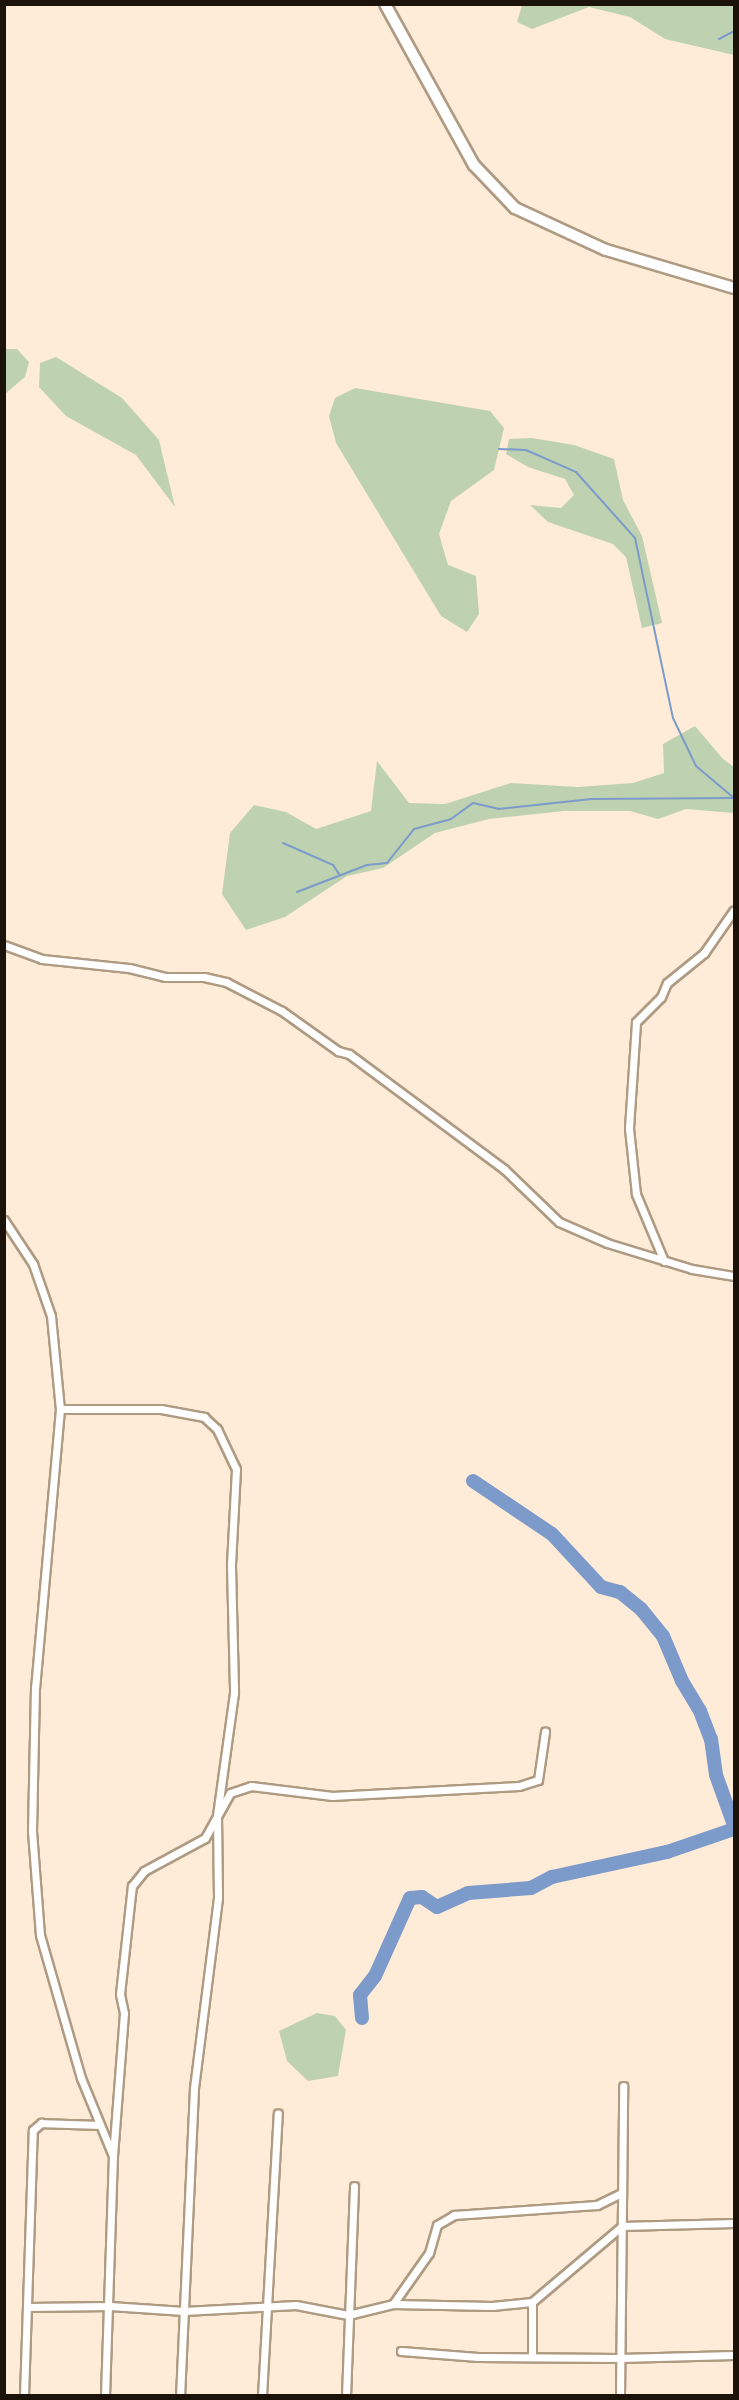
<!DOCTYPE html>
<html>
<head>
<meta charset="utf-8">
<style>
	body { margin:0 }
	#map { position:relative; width:739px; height:2400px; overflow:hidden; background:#feecd8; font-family:Signika,sans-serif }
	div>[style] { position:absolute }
	.green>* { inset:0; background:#bed2b2 }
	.stream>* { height:2px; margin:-1px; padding:0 1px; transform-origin:1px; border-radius:1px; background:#7c9aca }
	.river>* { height:14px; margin:-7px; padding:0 7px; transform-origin:7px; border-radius:7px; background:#7c9aca }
	.roads { filter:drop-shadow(2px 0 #af9a82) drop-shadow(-2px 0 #af9a82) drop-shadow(0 2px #af9a82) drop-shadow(0 -2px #af9a82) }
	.street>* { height:7px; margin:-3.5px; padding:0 3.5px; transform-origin:3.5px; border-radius:3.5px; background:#fff }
	.secondary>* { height:10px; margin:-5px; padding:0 5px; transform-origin:5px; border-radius:5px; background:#fff }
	span { translate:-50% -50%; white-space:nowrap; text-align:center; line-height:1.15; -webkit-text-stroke:5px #fff; paint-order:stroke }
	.frame { position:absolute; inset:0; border:6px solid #1b130a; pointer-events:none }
</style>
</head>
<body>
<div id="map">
	<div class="green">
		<div style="clip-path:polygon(522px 5px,734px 5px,734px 55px,665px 39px,630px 17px,589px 7px,532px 29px,517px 22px)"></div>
		<div style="clip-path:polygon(5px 349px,17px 349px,29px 362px,25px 377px,5px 394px)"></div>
		<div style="clip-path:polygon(56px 357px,122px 398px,159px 440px,175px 507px,136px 455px,66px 416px,39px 387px,40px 363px)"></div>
		<div style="clip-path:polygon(355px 388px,490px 411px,504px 428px,494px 470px,451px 501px,439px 534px,448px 565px,476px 576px,479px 614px,467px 632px,441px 616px,336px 443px,329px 416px,335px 398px)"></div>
		<div style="clip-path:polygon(532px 438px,574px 445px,614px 459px,623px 500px,642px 536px,662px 623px,642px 628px,626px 557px,613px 544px,548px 522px,530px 505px,561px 508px,574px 495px,565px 479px,528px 467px,506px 454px,509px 439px)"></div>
		<div style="clip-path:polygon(695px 726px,723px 759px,734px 767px,734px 813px,686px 809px,658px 819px,630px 811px,564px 811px,489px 819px,435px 833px,383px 868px,347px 876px,285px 917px,246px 930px,222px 894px,230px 833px,254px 805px,286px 812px,316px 829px,371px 811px,377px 761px,409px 803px,445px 804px,511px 783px,578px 787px,633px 783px,664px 773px,663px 744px)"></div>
		<div style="clip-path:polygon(317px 2013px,335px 2016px,346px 2030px,338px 2076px,308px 2081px,287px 2061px,279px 2031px)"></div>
	</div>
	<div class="stream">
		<div style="left:719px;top:39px;width:17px;rotate:-28deg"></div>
		<div style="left:499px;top:449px;width:27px;rotate:2deg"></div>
		<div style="left:526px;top:450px;width:55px;rotate:23.7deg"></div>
		<div style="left:576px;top:472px;width:89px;rotate:48.2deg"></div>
		<div style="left:635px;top:538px;width:184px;rotate:78.1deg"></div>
		<div style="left:673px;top:718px;width:53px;rotate:64.4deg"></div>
		<div style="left:696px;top:766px;width:50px;rotate:40.1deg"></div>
		<div style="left:283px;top:843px;width:55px;rotate:23.7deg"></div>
		<div style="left:333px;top:865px;width:11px;rotate:56deg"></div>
		<div style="left:297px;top:892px;width:75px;rotate:-21.1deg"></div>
		<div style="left:367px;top:865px;width:20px;rotate:-6deg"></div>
		<div style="left:387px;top:863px;width:43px;rotate:-51.5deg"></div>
		<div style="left:414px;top:829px;width:38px;rotate:-15deg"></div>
		<div style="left:451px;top:819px;width:27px;rotate:-36deg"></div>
		<div style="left:473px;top:803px;width:26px;rotate:13deg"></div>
		<div style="left:498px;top:809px;width:94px;rotate:-6.1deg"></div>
		<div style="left:591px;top:799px;width:143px;rotate:-0.4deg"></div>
	</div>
	<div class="river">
		<div style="left:473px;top:1481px;width:95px;rotate:33.9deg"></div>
		<div style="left:552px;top:1534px;width:72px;rotate:47.2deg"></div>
		<div style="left:601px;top:1587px;width:20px;rotate:15deg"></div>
		<div style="left:620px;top:1592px;width:27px;rotate:39deg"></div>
		<div style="left:641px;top:1609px;width:35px;rotate:51deg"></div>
		<div style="left:663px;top:1636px;width:49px;rotate:67.1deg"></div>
		<div style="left:682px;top:1681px;width:35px;rotate:59deg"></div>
		<div style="left:700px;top:1711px;width:30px;rotate:69deg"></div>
		<div style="left:711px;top:1739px;width:36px;rotate:82deg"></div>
		<div style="left:716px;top:1775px;width:53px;rotate:70.2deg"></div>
		<div style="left:362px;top:2018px;width:23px;rotate:-95deg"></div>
		<div style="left:360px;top:1995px;width:24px;rotate:-52deg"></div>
		<div style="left:375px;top:1976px;width:85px;rotate:-65.8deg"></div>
		<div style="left:410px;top:1898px;width:12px;rotate:-5deg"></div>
		<div style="left:422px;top:1897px;width:18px;rotate:34deg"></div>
		<div style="left:437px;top:1907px;width:34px;rotate:-24deg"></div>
		<div style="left:468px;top:1893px;width:63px;rotate:-4.5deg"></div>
		<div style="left:531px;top:1888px;width:24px;rotate:-28deg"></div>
		<div style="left:552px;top:1877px;width:118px;rotate:-12.3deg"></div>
		<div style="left:667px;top:1852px;width:71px;rotate:-18.9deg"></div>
	</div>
	<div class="roads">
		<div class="street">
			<div style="left:4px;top:945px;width:40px;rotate:20.2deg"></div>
			<div style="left:42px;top:959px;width:87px;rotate:5.9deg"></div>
			<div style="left:129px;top:968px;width:37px;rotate:14deg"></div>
			<div style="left:165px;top:977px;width:39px"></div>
			<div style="left:204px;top:977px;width:23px;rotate:13deg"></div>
			<div style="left:226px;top:982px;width:63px;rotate:27.4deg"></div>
			<div style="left:282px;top:1011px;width:69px;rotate:35.5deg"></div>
			<div style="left:338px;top:1051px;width:11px;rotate:15deg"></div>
			<div style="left:349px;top:1054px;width:193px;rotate:36.6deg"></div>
			<div style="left:504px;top:1169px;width:76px;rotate:43.9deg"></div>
			<div style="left:559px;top:1222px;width:52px;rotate:23.6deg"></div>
			<div style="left:607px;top:1243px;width:89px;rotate:17deg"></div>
			<div style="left:692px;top:1269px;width:43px;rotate:9.5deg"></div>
			<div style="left:4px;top:1220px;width:53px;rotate:56.6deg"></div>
			<div style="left:33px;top:1264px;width:55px;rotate:70.9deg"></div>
			<div style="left:51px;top:1316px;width:93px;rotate:84.5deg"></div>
			<div style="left:60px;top:1409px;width:279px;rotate:95.1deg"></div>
			<div style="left:35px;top:1687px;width:144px;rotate:91.2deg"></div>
			<div style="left:32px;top:1831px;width:104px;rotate:85.6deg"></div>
			<div style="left:40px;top:1935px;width:149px;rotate:74deg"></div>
			<div style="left:81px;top:2078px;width:84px;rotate:67.7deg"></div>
			<div style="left:664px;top:1261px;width:73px;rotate:-112.7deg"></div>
			<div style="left:636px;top:1194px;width:66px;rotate:-96.1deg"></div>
			<div style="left:629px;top:1128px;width:106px;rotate:-86.2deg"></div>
			<div style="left:636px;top:1022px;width:35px;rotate:-45deg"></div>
			<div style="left:661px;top:997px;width:15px;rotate:-67deg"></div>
			<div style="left:667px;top:983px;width:48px;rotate:-39deg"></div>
			<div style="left:704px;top:953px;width:52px;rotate:-55.1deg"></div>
			<div style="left:60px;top:1409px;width:101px"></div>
			<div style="left:161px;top:1409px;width:44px;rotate:10.5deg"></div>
			<div style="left:204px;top:1417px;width:18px;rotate:43deg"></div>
			<div style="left:217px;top:1429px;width:44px;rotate:64.6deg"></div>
			<div style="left:236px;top:1469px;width:97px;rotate:93deg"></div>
			<div style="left:231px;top:1566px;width:127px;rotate:88.6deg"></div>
			<div style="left:234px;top:1693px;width:124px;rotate:97.9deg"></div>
			<div style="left:217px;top:1816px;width:82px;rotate:89.3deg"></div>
			<div style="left:218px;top:1898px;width:193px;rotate:97.2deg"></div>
			<div style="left:194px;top:2089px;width:307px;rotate:92.6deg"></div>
			<div style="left:532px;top:2302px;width:54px;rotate:90deg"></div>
			<div style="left:393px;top:2304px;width:62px;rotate:-54.8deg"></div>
			<div style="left:429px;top:2253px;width:29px;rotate:-74deg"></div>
			<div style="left:437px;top:2225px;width:20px;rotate:-30deg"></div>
			<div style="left:454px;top:2215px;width:143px;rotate:-4deg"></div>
			<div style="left:597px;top:2205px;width:28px;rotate:-26deg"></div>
			<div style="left:28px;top:2307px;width:82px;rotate:-0.7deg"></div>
			<div style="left:110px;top:2306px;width:74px;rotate:3.9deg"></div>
			<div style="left:184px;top:2311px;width:112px;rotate:-3.1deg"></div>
			<div style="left:296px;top:2305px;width:53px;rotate:10.9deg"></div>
			<div style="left:348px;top:2315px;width:46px;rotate:-13.7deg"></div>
			<div style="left:393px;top:2304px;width:99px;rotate:1.2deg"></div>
			<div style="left:492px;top:2306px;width:40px;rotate:-5.7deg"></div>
			<div style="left:532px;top:2302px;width:118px;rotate:-40.2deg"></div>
			<div style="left:622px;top:2226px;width:112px;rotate:-1.5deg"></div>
			<div style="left:401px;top:2351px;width:77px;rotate:4.5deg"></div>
			<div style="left:478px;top:2357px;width:141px;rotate:0.4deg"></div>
			<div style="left:619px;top:2358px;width:115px;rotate:-1.5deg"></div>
			<div style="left:24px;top:2396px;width:266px;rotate:-88.1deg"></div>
			<div style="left:33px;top:2130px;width:11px;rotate:-41deg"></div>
			<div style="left:41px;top:2123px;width:56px;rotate:2deg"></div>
			<div style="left:105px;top:2396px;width:240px;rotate:-88.1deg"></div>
			<div style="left:113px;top:2156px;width:143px;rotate:-85.6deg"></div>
			<div style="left:124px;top:2013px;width:19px;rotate:-102deg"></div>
			<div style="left:120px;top:1994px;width:109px;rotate:-83.7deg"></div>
			<div style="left:132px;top:1886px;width:19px;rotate:-51deg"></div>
			<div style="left:144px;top:1871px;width:69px;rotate:-28.4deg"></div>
			<div style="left:205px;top:1838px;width:51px;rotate:-60.9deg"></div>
			<div style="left:230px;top:1793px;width:22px;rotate:-18deg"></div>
			<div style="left:251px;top:1786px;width:82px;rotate:7deg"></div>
			<div style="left:332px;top:1796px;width:187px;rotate:-3.1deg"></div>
			<div style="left:519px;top:1786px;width:20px;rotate:-18deg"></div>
			<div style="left:538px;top:1780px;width:49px;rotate:-81.7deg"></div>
			<div style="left:262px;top:2396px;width:283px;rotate:-86.8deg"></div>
			<div style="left:346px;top:2396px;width:210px;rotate:-87.8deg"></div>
			<div style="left:620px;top:2396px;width:310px;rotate:-89.4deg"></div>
		</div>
		<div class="secondary">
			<div style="left:385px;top:4px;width:184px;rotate:61.1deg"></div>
			<div style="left:474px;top:165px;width:59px;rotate:46.4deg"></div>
			<div style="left:515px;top:208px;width:100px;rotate:24.8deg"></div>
			<div style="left:606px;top:250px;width:134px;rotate:16.5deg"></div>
		</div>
	</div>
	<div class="frame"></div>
</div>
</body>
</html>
